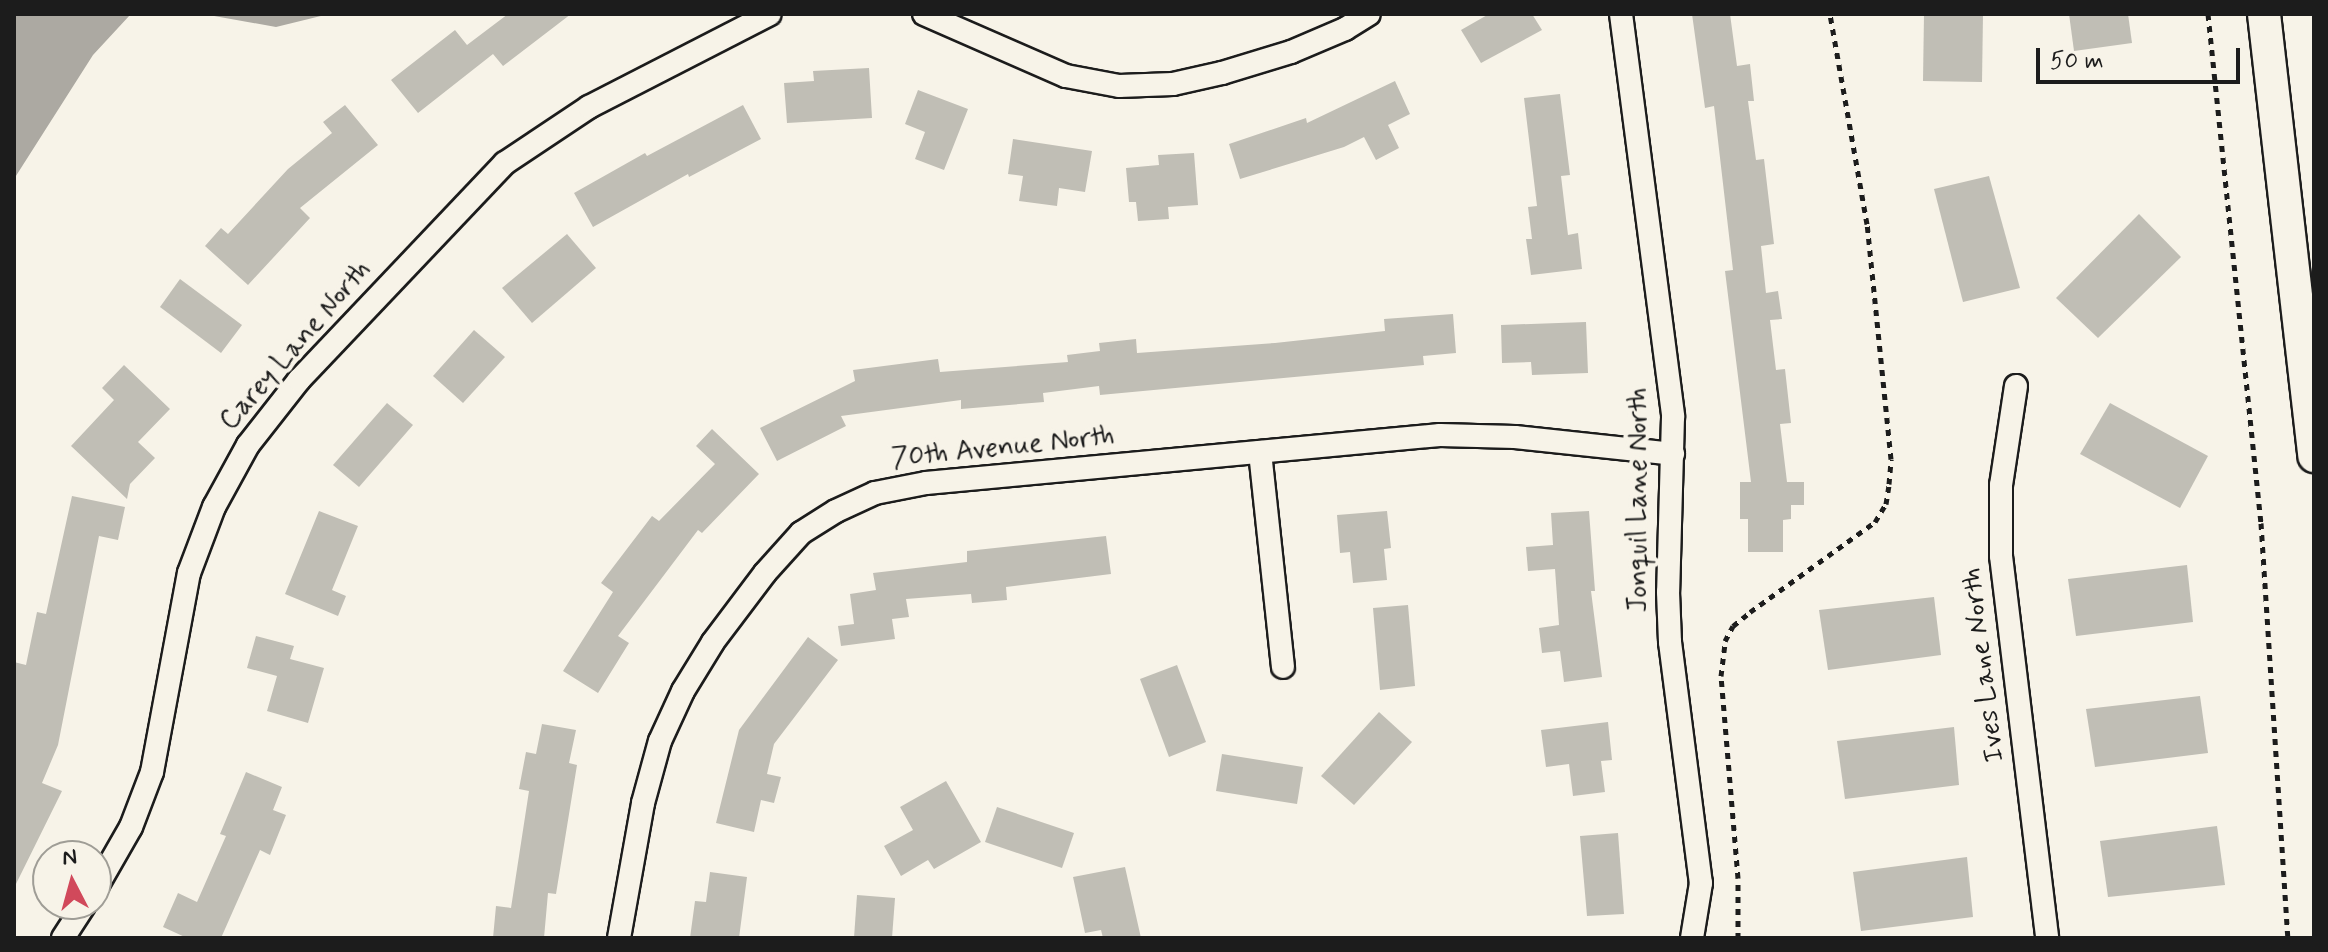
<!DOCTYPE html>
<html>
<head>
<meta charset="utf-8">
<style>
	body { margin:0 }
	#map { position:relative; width:2328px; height:952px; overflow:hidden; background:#f7f3e8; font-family:Mynerve,sans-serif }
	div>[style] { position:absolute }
	.water>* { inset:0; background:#aca9a2 }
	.building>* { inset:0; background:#c0beb5 }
	.path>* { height:5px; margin-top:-2.5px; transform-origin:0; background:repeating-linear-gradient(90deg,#1c1c1c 0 6px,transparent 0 12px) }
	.roads { filter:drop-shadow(2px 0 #1c1c1c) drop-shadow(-2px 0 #1c1c1c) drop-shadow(0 2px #1c1c1c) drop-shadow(0 -2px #1c1c1c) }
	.minor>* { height:22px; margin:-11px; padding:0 11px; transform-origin:11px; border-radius:11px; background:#f7f3e8 }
	.secondary>* { height:32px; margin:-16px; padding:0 16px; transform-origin:16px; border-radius:16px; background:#f7f3e8 }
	span { translate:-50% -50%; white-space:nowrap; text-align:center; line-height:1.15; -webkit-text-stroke:8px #f7f3e8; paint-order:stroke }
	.street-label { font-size:28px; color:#1c1c1c }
	.frame { position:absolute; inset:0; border:16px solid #1c1c1c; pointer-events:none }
	.north { position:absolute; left:32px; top:840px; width:80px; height:80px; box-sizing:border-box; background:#f7f3e8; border:2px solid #9f9d96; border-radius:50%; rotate:354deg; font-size:22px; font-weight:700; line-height:32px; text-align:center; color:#1c1c1c }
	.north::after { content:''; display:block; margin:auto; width:28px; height:36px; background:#d1495b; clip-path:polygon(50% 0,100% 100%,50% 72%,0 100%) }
	.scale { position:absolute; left:2036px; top:48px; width:204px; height:36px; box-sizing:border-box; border:4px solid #1c1c1c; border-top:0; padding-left:10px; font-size:24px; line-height:28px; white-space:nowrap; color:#1c1c1c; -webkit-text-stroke:6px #f7f3e8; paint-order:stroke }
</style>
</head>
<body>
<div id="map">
	<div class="water">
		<div style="clip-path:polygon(14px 14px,135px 14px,130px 15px,93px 55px,14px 179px)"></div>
		<div style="clip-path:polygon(203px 14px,329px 14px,276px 27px)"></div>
	</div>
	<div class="building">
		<div style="clip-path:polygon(508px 14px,571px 14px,503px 66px,493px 54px,418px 113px,391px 80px,455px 30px,467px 45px)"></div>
		<div style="clip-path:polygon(1489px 14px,1532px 14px,1542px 30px,1481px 63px,1461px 30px)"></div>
		<div style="clip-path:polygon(1692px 14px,1730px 14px,1737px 66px,1750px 64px,1754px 101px,1748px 101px,1756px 160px,1764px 159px,1774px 244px,1761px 246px,1766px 293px,1778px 291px,1782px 319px,1770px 320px,1776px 370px,1785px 369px,1791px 423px,1780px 424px,1787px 482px,1804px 482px,1804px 505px,1791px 505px,1791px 519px,1783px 520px,1783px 552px,1748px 552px,1748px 519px,1740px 519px,1740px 482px,1751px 482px,1725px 271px,1733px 270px,1714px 106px,1705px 108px)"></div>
		<div style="clip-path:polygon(1924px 14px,1983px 14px,1982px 82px,1923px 81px)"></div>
		<div style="clip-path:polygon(2069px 14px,2128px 14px,2132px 43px,2074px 51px)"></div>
		<div style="clip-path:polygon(869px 68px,872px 118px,787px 123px,784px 83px,814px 81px,813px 71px)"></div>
		<div style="clip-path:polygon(1395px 81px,1410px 114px,1388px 125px,1399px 148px,1376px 160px,1364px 137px,1344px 147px,1240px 179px,1229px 144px,1306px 118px,1307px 123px)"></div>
		<div style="clip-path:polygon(918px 90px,968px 109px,944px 170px,915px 159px,925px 132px,905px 124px)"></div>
		<div style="clip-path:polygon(1560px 94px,1570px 175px,1561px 176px,1568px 235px,1578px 233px,1582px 269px,1531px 275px,1526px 239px,1532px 239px,1528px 207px,1537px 206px,1524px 98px)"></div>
		<div style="clip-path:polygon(345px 105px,378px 145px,300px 208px,310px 218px,248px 285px,205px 246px,221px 228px,228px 234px,288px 169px,332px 133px,323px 122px)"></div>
		<div style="clip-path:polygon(743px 105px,761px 139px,689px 177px,688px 174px,593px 227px,574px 193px,645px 153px,647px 156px)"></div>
		<div style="clip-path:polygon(1013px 139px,1092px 151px,1085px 192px,1059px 188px,1057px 206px,1019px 201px,1023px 176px,1008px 174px)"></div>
		<div style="clip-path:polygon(1194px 153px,1198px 205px,1168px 207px,1169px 219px,1138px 221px,1136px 202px,1129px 202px,1126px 168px,1159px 165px,1158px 155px)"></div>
		<div style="clip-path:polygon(1989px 176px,2020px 288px,1963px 302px,1934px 189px)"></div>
		<div style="clip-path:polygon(2139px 214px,2181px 257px,2098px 338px,2056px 298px)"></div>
		<div style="clip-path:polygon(567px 234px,596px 268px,532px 323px,502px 288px)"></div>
		<div style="clip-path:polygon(180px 279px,242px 325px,221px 353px,160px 307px)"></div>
		<div style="clip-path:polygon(1453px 314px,1456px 353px,1423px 356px,1424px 365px,1100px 395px,1099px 386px,1043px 393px,1044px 402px,961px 409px,961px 400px,841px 416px,846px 426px,777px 461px,760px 428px,855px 381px,853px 370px,938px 359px,940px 372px,1068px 362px,1067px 355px,1100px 351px,1099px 343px,1136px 339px,1137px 353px,1275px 343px,1385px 331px,1384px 319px)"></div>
		<div style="clip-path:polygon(1586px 322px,1588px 373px,1532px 375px,1531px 362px,1502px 363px,1501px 325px)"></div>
		<div style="clip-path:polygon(474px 330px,505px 357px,463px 403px,433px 376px)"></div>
		<div style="clip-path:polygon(124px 365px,170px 409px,138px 442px,155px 458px,130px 484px,127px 499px,71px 446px,114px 400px,102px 388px)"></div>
		<div style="clip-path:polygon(387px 403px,413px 425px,359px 487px,333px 465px)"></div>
		<div style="clip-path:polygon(2110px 403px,2208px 456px,2180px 508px,2080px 454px)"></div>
		<div style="clip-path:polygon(712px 429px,759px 474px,702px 533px,698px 530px,618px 636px,629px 643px,598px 693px,563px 671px,613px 592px,601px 583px,652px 516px,659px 521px,715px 464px,696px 446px)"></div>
		<div style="clip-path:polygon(72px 496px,125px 507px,118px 540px,99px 536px,58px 745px,42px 783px,62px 791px,14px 888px,14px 662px,26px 665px,37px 612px,46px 614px)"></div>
		<div style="clip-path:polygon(319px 511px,358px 526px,332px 590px,346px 596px,338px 616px,285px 594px)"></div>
		<div style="clip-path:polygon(1387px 511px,1391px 548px,1384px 549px,1387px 580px,1353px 583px,1350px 552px,1340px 553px,1337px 515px)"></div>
		<div style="clip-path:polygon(1589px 511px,1595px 591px,1591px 591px,1602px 677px,1564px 682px,1560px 651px,1542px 653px,1539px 628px,1559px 625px,1555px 569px,1528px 571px,1526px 547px,1553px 545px,1551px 513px)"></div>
		<div style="clip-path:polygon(1106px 536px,1111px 574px,1006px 587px,1007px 600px,972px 603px,971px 594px,906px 599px,909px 617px,892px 619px,895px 639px,841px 646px,838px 626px,854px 624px,850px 594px,876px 590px,873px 573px,967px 562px,967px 551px)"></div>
		<div style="clip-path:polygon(2187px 565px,2193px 622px,2076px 636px,2068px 579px)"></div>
		<div style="clip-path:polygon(1934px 597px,1941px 655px,1828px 670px,1819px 610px)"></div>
		<div style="clip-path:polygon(1408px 605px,1415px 686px,1380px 690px,1373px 608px)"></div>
		<div style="clip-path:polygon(256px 636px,294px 646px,290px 659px,324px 668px,308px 723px,267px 711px,277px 676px,247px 668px)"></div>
		<div style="clip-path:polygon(808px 637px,838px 660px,774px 744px,767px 774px,781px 777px,774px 803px,761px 800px,754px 832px,716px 823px,739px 730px)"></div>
		<div style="clip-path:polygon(1177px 665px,1206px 742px,1169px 757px,1140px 679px)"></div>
		<div style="clip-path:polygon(2200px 696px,2208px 753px,2095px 767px,2086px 709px)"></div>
		<div style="clip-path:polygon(1379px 712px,1412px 742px,1354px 805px,1321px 776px)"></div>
		<div style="clip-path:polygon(1608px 722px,1612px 760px,1601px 761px,1605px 792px,1573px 796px,1569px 764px,1546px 767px,1541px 730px)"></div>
		<div style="clip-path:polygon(542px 724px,576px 730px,569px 763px,577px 765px,556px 894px,548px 893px,544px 938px,493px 938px,496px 906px,511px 908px,529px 791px,519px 789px,526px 752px,536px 754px)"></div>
		<div style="clip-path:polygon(1954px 727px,1959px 785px,1845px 799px,1837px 741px)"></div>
		<div style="clip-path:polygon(1222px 754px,1303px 767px,1297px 804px,1216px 791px)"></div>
		<div style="clip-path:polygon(246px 772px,282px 787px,273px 810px,286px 815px,270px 855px,260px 850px,221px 938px,187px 938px,163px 927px,178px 893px,197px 902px,226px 836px,220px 834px)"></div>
		<div style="clip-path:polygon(946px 781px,981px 842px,934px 869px,928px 860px,901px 876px,884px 846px,913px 830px,900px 807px)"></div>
		<div style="clip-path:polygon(997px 807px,1074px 833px,1062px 868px,985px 842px)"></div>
		<div style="clip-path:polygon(2217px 826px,2225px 885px,2108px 897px,2100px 841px)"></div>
		<div style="clip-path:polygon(1618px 833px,1624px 914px,1587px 916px,1580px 836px)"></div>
		<div style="clip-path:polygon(1967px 857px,1973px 917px,1861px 931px,1853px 872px)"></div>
		<div style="clip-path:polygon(1125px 867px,1141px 938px,1103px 938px,1101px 930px,1085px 933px,1073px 877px)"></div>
		<div style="clip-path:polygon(710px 872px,747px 877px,739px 938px,690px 938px,695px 901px,706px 902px)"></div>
		<div style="clip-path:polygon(857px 895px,895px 898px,892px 938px,854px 938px)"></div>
	</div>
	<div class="path">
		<div style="left:2208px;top:14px;width:512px;rotate:84.06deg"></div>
		<div style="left:2261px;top:523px;width:416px;rotate:86.3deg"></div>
		<div style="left:1738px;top:938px;width:60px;rotate:-90deg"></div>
		<div style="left:1738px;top:878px;width:203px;rotate:-94.8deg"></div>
		<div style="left:1721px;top:676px;width:35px;rotate:-83deg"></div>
		<div style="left:1725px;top:641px;width:17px;rotate:-62deg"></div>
		<div style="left:1733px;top:626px;width:22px;rotate:-39deg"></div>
		<div style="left:1750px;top:612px;width:154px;rotate:-35.8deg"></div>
		<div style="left:1875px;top:522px;width:21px;rotate:-59deg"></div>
		<div style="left:1886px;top:504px;width:20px;rotate:-81deg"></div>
		<div style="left:1889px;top:484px;width:25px;rotate:-85deg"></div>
		<div style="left:1891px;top:459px;width:236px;rotate:-95.8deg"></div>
		<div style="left:1867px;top:224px;width:213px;rotate:-100deg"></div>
	</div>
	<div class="roads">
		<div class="minor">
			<div style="left:924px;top:14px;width:155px;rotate:23.6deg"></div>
			<div style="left:1066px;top:76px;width:54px;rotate:10.7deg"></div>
			<div style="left:1119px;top:86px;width:54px;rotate:-2.1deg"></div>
			<div style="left:1173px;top:84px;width:50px;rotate:-12.7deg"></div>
			<div style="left:1222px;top:73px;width:72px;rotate:-16.9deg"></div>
			<div style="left:1291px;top:52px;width:59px;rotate:-23.1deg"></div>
			<div style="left:1345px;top:29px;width:28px;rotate:-32deg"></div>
			<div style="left:1621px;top:14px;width:406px;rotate:82.6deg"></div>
			<div style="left:1673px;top:417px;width:175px;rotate:91.6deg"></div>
			<div style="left:1668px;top:592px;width:50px;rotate:87.7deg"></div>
			<div style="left:1670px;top:642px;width:243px;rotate:82.7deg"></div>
			<div style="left:1701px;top:883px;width:56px;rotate:99.3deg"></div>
			<div style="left:2016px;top:386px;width:100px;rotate:98.6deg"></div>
			<div style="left:2001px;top:485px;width:71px;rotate:90deg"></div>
			<div style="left:2001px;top:556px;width:385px;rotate:83.1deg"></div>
			<div style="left:1260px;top:452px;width:216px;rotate:83.9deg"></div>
			<div style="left:96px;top:888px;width:70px;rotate:-60.2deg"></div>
			<div style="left:131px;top:827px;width:59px;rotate:-69.1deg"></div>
			<div style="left:152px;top:772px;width:202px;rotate:-79.5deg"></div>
			<div style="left:189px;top:573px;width:71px;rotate:-69.3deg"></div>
			<div style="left:214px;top:507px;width:71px;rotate:-61.3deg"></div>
			<div style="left:248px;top:445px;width:83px;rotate:-51.9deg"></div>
			<div style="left:299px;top:380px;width:299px;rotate:-46.5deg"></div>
			<div style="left:505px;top:163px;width:101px;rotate:-33.7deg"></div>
			<div style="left:589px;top:107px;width:203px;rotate:-27.2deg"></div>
			<div style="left:63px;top:938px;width:40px;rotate:-57.1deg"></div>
			<div style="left:619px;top:938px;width:137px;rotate:-79.9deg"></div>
			<div style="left:643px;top:803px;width:64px;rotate:-74.7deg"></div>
			<div style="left:660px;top:741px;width:55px;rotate:-65.3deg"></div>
			<div style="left:683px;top:691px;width:57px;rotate:-58.5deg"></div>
			<div style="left:713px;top:642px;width:86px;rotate:-53deg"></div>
			<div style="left:765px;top:573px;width:54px;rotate:-48deg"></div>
			<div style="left:801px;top:533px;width:41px;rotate:-32.2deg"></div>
			<div style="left:836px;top:511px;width:43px;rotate:-24.8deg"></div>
			<div style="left:875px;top:493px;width:52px;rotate:-11.1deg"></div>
			<div style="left:926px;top:483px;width:516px;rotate:-5.34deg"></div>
			<div style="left:1440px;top:435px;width:75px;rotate:1.5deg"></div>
			<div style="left:1515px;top:437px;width:159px;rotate:6.1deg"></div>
		</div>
		<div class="secondary">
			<div style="left:2264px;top:14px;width:445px;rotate:83.5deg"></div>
		</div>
	</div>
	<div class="street-label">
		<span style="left:296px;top:346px;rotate:-49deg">Carey Lane North</span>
		<span style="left:1003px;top:448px;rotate:-6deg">70th Avenue North</span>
		<span style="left:1639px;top:500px;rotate:-90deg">Jonquil Lane North</span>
		<span style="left:1984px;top:665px;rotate:-97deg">Ives Lane North</span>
	</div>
	<div class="frame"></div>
	<div class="north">N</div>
	<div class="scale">50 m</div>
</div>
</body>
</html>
